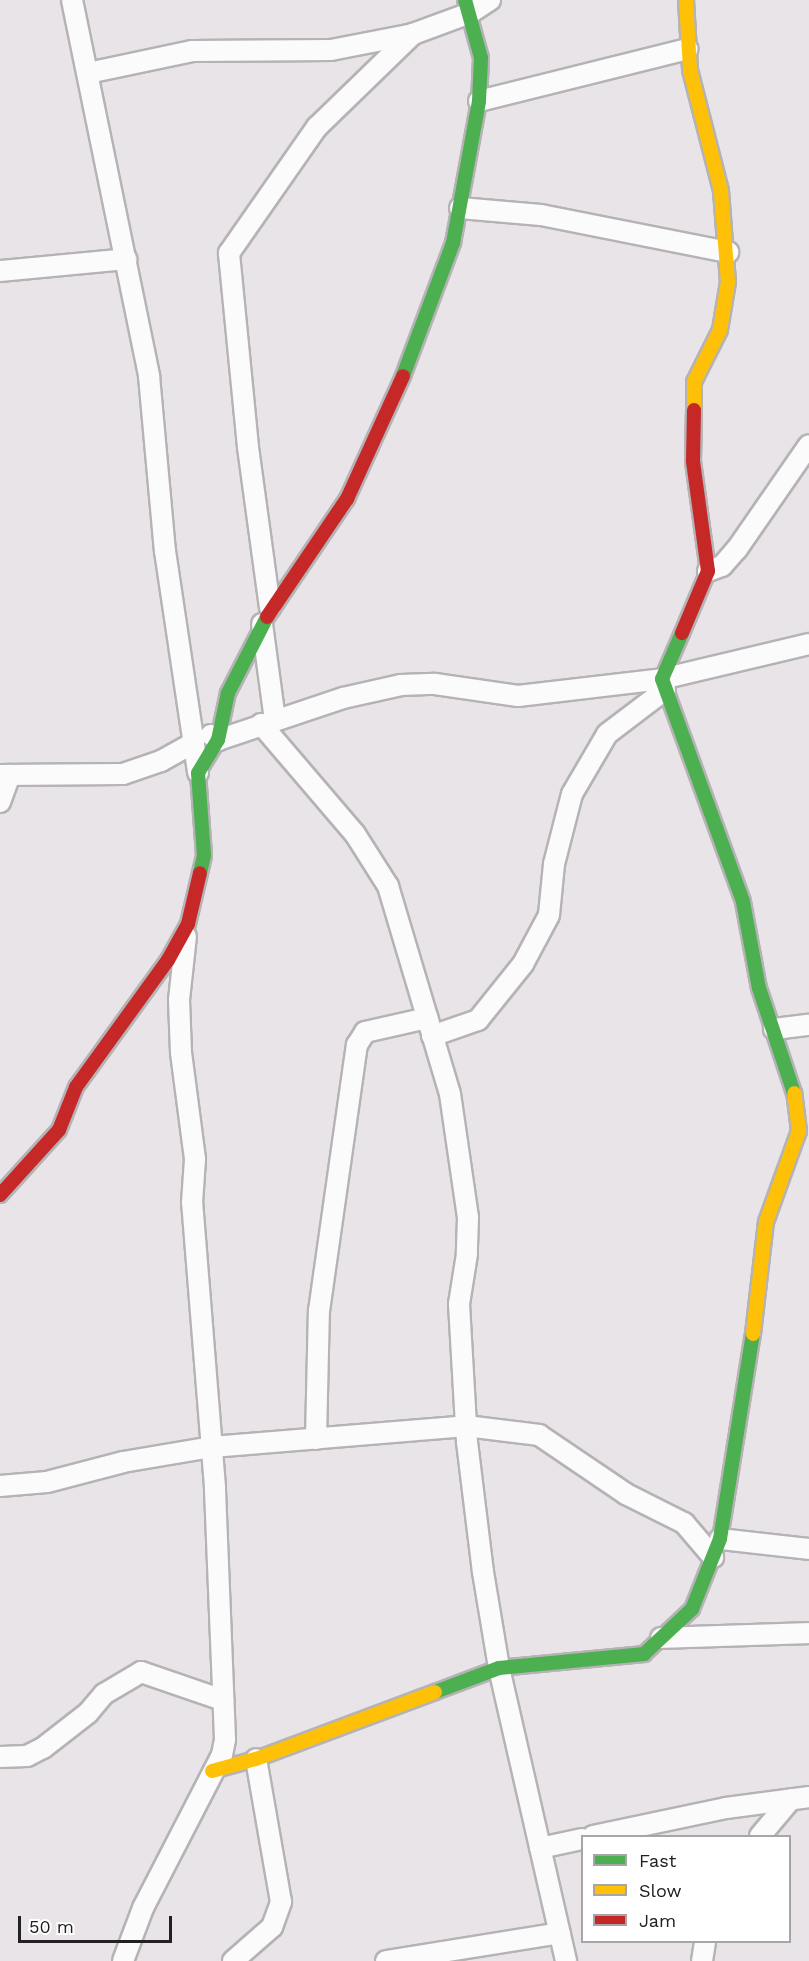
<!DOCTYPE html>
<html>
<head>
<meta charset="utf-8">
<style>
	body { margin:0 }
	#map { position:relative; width:809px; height:1961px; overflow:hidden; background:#e8e4e7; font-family:"Work Sans",sans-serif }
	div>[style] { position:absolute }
	.roads { filter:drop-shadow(2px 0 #b5b3b5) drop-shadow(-2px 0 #b5b3b5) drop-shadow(0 2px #b5b3b5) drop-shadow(0 -2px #b5b3b5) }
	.street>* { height:20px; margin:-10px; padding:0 10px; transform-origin:10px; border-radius:10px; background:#fcfbfb }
	.fast>* { height:14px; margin:-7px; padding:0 7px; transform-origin:7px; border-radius:7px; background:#4caf50 }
	.slow>* { height:14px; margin:-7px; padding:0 7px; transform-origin:7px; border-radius:7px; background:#ffc107 }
	.jam>* { height:14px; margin:-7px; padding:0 7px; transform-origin:7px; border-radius:7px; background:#c62828 }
	span { translate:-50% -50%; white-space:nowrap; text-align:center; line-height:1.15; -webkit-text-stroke:4.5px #fff; paint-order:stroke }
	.legend { position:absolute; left:581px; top:1835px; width:210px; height:108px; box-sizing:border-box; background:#fff; border:2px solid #a7a6a7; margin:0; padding:8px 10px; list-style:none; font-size:18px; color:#222022 }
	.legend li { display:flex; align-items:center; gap:12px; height:30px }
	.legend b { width:30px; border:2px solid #a7a6a7 }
	.scale { position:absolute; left:18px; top:1916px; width:154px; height:27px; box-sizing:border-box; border:3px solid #222022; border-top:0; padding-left:8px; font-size:18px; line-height:21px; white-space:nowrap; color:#222022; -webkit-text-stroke:4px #fff; paint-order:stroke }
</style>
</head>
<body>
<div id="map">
	<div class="roads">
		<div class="street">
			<div style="left:72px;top:0;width:384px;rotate:78.4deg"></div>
			<div style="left:149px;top:376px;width:176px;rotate:84.8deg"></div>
			<div style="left:165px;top:551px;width:224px;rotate:81.5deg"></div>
			<div style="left:88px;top:73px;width:106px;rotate:-11.9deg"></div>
			<div style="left:192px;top:51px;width:139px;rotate:-0.4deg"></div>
			<div style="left:331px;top:50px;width:84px;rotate:-11deg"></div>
			<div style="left:413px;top:34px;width:61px;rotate:-20.2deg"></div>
			<div style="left:470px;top:13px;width:24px;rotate:-33deg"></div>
			<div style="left:479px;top:101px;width:215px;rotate:-14deg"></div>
			<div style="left:460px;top:208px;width:81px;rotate:4.9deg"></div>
			<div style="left:541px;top:215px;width:191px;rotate:11.2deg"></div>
			<div style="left:0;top:271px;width:127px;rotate:-5.4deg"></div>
			<div style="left:708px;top:571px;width:15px;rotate:-20deg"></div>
			<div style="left:722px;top:566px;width:23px;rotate:-49deg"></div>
			<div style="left:737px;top:549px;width:126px;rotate:-55.3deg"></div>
			<div style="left:270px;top:608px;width:162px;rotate:-97.8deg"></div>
			<div style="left:248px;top:447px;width:195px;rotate:-95.6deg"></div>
			<div style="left:229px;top:253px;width:154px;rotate:-55.1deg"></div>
			<div style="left:317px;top:127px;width:134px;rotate:-44.1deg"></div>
			<div style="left:262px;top:624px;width:97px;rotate:82.3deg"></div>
			<div style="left:261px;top:724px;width:145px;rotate:49.5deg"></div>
			<div style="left:355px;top:834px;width:62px;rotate:57.6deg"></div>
			<div style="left:388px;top:886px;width:217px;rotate:73.4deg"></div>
			<div style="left:450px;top:1094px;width:125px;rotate:81.7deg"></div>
			<div style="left:468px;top:1218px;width:36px;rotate:92deg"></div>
			<div style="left:467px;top:1254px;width:51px;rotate:99.1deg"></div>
			<div style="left:459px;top:1304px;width:138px;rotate:86.7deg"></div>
			<div style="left:467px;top:1442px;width:131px;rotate:83deg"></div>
			<div style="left:483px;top:1572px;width:97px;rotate:80.5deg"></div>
			<div style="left:499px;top:1668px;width:301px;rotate:77.1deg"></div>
			<div style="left:211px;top:735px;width:9px;rotate:36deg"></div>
			<div style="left:218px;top:740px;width:132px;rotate:-18.6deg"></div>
			<div style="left:343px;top:698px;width:59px;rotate:-12.6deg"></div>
			<div style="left:401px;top:685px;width:34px;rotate:-2deg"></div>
			<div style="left:435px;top:684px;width:84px;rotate:8.2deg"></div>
			<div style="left:518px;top:696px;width:145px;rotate:-6.7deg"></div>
			<div style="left:662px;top:679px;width:151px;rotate:-13.4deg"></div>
			<div style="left:0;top:775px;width:123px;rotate:-0.5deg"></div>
			<div style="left:123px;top:774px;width:40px;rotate:-18.9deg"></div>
			<div style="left:161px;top:761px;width:38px;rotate:-29deg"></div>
			<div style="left:0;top:802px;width:29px;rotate:-70deg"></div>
			<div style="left:774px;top:1029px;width:35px;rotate:-7deg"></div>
			<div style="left:432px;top:1036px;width:49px;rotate:-19.2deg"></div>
			<div style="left:478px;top:1020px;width:72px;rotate:-51.2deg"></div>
			<div style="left:523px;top:964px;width:55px;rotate:-62deg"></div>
			<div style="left:549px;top:915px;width:51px;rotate:-84.4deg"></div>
			<div style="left:554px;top:864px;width:72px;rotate:-75.6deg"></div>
			<div style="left:572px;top:794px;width:69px;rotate:-59.7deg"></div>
			<div style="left:607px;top:734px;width:73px;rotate:-37.2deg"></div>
			<div style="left:316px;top:1439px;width:128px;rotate:-88.7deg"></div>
			<div style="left:319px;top:1311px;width:269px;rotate:-81.9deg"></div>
			<div style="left:357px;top:1045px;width:15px;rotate:-58deg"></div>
			<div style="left:365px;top:1032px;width:64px;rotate:-12.7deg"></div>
			<div style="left:0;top:1486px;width:47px;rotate:-4.9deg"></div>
			<div style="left:47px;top:1482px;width:79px;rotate:-14.7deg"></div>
			<div style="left:123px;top:1462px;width:90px;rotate:-9.6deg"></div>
			<div style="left:212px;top:1447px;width:255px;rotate:-4.7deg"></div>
			<div style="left:466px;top:1426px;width:74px;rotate:7deg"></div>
			<div style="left:539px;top:1435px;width:105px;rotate:34.1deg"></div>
			<div style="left:626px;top:1494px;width:65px;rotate:26.6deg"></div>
			<div style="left:684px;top:1523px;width:45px;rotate:49.5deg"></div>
			<div style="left:720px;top:1539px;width:90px;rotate:6.4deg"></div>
			<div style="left:661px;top:1638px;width:148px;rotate:-1.9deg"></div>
			<div style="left:0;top:1757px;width:27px;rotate:-2deg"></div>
			<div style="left:27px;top:1756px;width:18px;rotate:-27deg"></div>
			<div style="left:43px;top:1748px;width:57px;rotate:-37.9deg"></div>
			<div style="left:88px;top:1713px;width:25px;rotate:-50deg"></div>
			<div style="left:104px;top:1694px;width:43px;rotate:-30.7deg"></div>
			<div style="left:141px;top:1672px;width:87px;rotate:18.9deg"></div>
			<div style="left:593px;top:1836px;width:136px;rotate:-11.9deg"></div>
			<div style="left:726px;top:1808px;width:84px;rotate:-7.5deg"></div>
			<div style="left:760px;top:1836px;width:48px;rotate:-50deg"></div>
			<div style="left:540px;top:1848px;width:43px;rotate:-12.1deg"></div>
			<div style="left:123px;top:1961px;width:57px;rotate:-69.3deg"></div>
			<div style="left:143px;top:1908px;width:172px;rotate:-62.7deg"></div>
			<div style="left:222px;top:1755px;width:16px;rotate:-79deg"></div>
			<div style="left:225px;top:1739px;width:252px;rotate:-92.3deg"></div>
			<div style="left:215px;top:1487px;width:285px;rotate:-94.6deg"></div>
			<div style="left:192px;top:1203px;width:44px;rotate:-86.1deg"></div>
			<div style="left:195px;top:1159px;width:108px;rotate:-97.5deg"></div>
			<div style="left:181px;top:1052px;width:52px;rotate:-92.2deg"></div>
			<div style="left:179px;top:1000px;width:64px;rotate:-83.8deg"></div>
			<div style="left:233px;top:1961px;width:52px;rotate:-41.1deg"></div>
			<div style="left:272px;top:1927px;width:27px;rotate:-70deg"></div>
			<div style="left:281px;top:1902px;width:145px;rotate:-99.9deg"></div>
			<div style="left:386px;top:1961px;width:176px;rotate:-9.1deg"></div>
			<div style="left:702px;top:1961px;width:19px;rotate:-81deg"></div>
		</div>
		<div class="fast">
			<div style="left:403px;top:376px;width:142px;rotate:-69.4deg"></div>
			<div style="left:453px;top:243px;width:144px;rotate:-79.6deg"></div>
			<div style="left:479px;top:101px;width:43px;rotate:-87.3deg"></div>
			<div style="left:481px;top:58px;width:60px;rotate:-105.4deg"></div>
			<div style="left:682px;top:633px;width:50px;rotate:113.5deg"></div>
			<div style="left:662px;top:679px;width:237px;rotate:70deg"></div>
			<div style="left:743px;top:902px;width:87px;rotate:79.5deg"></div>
			<div style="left:759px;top:988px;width:111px;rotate:71.6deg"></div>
			<div style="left:200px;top:873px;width:18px;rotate:-77deg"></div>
			<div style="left:204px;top:855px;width:82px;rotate:-94.2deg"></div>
			<div style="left:198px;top:773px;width:39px;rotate:-59deg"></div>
			<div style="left:218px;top:740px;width:48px;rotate:-78deg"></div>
			<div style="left:228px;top:693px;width:85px;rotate:-62.8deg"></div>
			<div style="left:435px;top:1692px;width:68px;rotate:-20.6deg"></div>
			<div style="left:499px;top:1668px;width:146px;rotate:-5.5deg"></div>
			<div style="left:644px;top:1654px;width:66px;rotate:-43.2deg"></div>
			<div style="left:692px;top:1609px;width:75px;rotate:-68.2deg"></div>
			<div style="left:720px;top:1539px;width:208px;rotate:-80.9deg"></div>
		</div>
		<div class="slow">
			<div style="left:686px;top:0;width:70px;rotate:86.7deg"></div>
			<div style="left:690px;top:70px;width:125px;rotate:75.6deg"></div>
			<div style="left:721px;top:191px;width:91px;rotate:85.6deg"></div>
			<div style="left:728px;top:282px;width:49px;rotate:99.5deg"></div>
			<div style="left:720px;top:330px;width:58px;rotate:116.6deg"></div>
			<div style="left:694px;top:382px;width:28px;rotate:90deg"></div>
			<div style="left:753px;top:1334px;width:113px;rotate:-83.4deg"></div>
			<div style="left:766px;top:1222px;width:97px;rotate:-70.1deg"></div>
			<div style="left:799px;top:1131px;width:38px;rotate:-97deg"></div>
			<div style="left:212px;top:1771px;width:46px;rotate:-15.3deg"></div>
			<div style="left:256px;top:1759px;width:191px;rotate:-20.5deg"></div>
		</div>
		<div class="jam">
			<div style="left:267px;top:617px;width:143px;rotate:-55.9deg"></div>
			<div style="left:347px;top:499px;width:135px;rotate:-65.5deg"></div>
			<div style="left:682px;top:633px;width:67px;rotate:-67.2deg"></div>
			<div style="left:708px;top:571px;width:111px;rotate:-97.8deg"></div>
			<div style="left:693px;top:461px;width:51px;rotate:-88.9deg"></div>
			<div style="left:0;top:1195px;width:88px;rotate:-47.8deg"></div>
			<div style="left:59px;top:1130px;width:46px;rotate:-68.4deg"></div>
			<div style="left:76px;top:1087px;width:157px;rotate:-54.1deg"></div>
			<div style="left:168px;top:960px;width:41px;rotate:-60.9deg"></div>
			<div style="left:188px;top:924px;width:52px;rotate:-76.8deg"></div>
		</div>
	</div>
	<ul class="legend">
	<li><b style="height:8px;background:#4caf50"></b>Fast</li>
	<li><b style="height:8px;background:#ffc107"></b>Slow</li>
	<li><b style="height:8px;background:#c62828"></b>Jam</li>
	</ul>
	<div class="scale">50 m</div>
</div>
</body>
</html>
